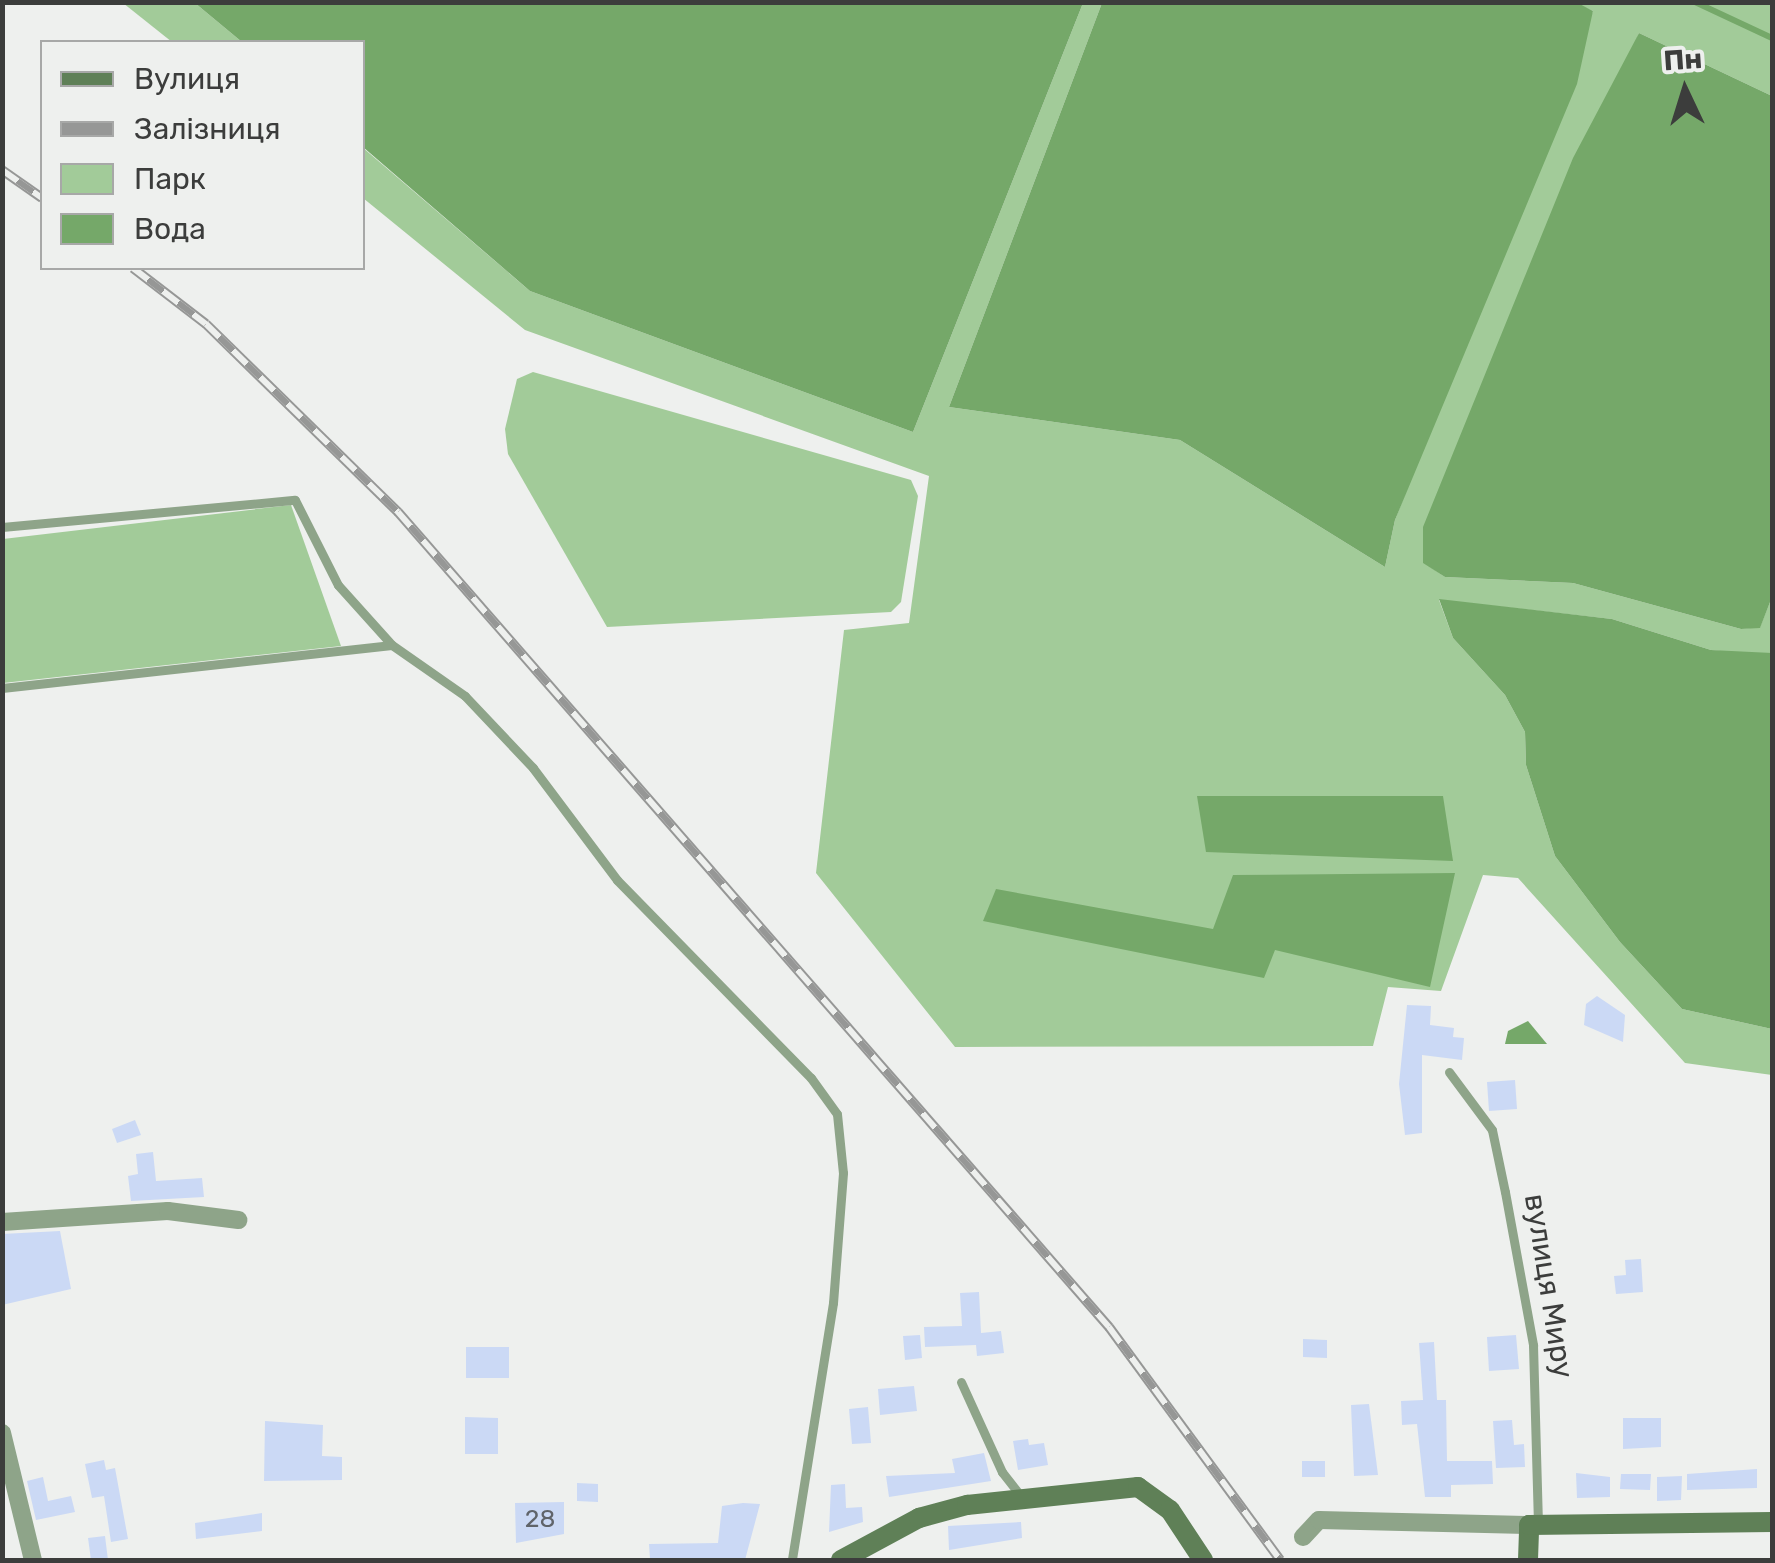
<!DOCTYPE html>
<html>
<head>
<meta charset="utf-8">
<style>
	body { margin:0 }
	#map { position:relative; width:1775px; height:1563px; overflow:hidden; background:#eef0ee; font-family:Rubik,sans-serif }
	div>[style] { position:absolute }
	.green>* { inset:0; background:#a2cb99 }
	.water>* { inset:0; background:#75a869 }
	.stream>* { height:6px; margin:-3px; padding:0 3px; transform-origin:3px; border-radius:3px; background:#75a869 }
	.building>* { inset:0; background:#cbd9f5 }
	.lane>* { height:9px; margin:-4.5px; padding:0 4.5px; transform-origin:4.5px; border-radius:4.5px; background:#8ea489 }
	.street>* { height:18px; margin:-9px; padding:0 9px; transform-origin:9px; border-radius:9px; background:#8ea489 }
	.secondary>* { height:20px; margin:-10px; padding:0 10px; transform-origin:10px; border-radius:10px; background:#5f8057 }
	.rail>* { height:10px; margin-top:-5px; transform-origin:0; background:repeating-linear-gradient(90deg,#eef0ee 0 19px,#969796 0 38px); box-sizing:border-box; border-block:2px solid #969796 }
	span { translate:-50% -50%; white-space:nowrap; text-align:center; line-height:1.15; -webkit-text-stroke:8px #eef0ee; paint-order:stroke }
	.number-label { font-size:25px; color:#60646a }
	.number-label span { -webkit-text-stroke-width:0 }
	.street-label { font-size:30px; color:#3c3d3c }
	.frame { position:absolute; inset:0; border:5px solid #3c3d3c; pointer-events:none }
	.legend { position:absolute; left:40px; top:40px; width:325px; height:230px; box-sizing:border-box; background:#eef0ee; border:2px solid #a7a8a7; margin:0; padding:12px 18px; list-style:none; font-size:30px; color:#3c3d3c }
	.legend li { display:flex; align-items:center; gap:20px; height:50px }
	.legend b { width:50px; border:2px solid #a7a8a7 }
	.north { position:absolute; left:1635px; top:40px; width:100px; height:100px; -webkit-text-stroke:8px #eef0ee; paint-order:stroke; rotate:356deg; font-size:28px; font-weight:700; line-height:40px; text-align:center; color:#3c3d3c }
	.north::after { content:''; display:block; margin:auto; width:35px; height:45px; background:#3c3d3c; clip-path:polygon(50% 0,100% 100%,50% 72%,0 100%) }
</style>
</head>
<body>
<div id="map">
	<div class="green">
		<div style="clip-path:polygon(123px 3px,195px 3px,242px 42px,172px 42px)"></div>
		<div style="clip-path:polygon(1083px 3px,1102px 3px,949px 407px,1180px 440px,1385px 567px,1395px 520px,1593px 11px,1576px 3px,1772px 3px,1772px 96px,1639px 33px,1424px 527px,1423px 562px,1445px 577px,1573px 583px,1741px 629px,1760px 627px,1772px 597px,1772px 653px,1748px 654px,1711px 650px,1612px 619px,1439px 600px,1453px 638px,1505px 695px,1525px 732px,1526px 765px,1555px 856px,1620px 942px,1682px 1009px,1772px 1029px,1772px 1075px,1685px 1063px,1518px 878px,1483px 875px,1441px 991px,1388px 987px,1373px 1046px,955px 1047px,816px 873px,844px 630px,909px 623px,929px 476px,525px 330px,363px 198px,362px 147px,530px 291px,913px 432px)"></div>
		<div style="clip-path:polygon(533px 372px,911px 480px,918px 496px,901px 602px,891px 612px,607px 627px,508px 454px,505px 429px,517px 379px)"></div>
		<div style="clip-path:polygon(291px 505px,341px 646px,3px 683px,3px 539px)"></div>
	</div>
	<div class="water">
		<div style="clip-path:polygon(1576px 2px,1593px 11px,1577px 84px,1395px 520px,1385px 567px,1180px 440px,949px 407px,1102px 3px)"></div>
		<div style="clip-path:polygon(195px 3px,1083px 3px,913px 432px,530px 291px,363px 147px,362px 42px,242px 42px)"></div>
		<div style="clip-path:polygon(1639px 33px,1772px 96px,1772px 597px,1760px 628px,1741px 629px,1573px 583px,1445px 577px,1423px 563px,1423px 527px,1573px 158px)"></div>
		<div style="clip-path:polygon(1439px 599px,1612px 619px,1711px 650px,1772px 653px,1772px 1029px,1682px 1009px,1620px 942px,1555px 856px,1526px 765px,1525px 732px,1505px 695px,1453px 638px)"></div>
		<div style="clip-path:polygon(1197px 796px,1443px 796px,1453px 861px,1206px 852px)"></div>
		<div style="clip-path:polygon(1455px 873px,1430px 987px,1275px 950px,1264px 978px,983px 921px,996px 889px,1213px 929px,1233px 875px)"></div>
		<div style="clip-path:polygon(1528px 1021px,1547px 1044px,1505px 1044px,1508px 1031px)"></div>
	</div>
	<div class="stream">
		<div style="left:1695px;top:2px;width:85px;rotate:25.1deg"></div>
	</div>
	<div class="building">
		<div style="clip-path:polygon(1597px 996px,1625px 1015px,1623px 1042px,1584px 1025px,1586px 1004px)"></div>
		<div style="clip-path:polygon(1407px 1005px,1431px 1006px,1430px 1025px,1454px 1028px,1453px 1037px,1464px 1038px,1462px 1060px,1422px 1055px,1422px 1133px,1405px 1135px,1399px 1084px)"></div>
		<div style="clip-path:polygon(1515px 1080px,1517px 1109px,1489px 1111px,1487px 1082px)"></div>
		<div style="clip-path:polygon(135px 1120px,141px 1135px,117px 1143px,112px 1129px)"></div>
		<div style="clip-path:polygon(153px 1152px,156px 1181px,202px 1178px,204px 1197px,131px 1201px,128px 1176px,138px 1174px,136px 1154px)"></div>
		<div style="clip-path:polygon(60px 1231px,71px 1289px,2px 1305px,2px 1234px)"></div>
		<div style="clip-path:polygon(1641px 1259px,1643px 1292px,1616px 1294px,1614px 1276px,1626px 1275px,1625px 1260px)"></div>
		<div style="clip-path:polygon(979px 1292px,981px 1333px,1001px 1331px,1004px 1353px,977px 1356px,976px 1345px,925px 1347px,924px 1327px,962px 1326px,960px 1293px)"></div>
		<div style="clip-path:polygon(920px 1335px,922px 1358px,905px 1360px,903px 1336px)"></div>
		<div style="clip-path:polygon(1516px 1335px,1519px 1369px,1489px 1371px,1487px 1337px)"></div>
		<div style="clip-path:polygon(1303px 1339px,1327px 1340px,1327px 1358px,1303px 1357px)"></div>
		<div style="clip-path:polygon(1434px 1342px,1437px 1400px,1446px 1400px,1447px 1461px,1492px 1461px,1493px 1484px,1451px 1485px,1451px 1497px,1425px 1497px,1417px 1424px,1402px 1425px,1401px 1401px,1423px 1400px,1419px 1343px)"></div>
		<div style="clip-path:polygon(466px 1347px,509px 1347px,509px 1378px,466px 1378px)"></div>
		<div style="clip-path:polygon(914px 1386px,917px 1411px,880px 1415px,878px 1389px)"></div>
		<div style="clip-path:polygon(1369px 1404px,1378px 1475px,1354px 1476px,1351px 1405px)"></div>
		<div style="clip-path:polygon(868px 1407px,871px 1443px,852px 1444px,849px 1409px)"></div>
		<div style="clip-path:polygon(465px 1417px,498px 1418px,498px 1454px,465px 1454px)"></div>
		<div style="clip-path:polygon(1623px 1418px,1661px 1418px,1661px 1447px,1623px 1449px)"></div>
		<div style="clip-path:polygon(1512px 1420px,1514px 1445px,1524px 1444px,1525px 1467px,1496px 1468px,1493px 1421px)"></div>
		<div style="clip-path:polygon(265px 1421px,323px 1425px,322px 1456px,342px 1457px,342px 1480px,264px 1481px)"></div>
		<div style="clip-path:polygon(1028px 1439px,1029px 1445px,1044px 1443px,1048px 1465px,1018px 1470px,1013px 1441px)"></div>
		<div style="clip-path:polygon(984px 1453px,991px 1481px,889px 1497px,886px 1476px,955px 1473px,952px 1459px)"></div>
		<div style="clip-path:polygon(104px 1460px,106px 1470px,115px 1468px,128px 1539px,111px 1542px,104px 1496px,92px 1498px,85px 1464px)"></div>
		<div style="clip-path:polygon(1302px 1461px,1325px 1461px,1325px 1477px,1302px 1477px)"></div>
		<div style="clip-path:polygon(1757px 1469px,1757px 1488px,1687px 1490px,1687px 1474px)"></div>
		<div style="clip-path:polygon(1576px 1473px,1610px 1477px,1610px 1497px,1577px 1498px)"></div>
		<div style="clip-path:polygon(1621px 1474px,1651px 1474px,1650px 1490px,1620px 1489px)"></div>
		<div style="clip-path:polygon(1682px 1476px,1681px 1500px,1657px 1501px,1657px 1477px)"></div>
		<div style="clip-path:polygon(43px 1477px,48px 1501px,71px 1496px,75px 1512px,36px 1520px,27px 1481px)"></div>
		<div style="clip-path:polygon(577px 1483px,598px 1484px,598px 1502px,577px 1501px)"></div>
		<div style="clip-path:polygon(845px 1484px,846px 1508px,862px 1507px,863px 1522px,829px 1532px,831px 1485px)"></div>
		<div style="clip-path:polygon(564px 1502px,564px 1534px,516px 1543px,515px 1503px)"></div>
		<div style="clip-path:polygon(743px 1503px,760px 1504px,745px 1560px,650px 1559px,649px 1544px,718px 1543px,722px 1506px)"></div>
		<div style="clip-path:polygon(262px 1513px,262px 1531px,196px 1539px,195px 1523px)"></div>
		<div style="clip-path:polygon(1021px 1522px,1022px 1538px,949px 1550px,948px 1526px)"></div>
		<div style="clip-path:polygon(105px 1536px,108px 1560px,91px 1560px,88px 1538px)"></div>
	</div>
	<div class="lane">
		<div style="left:2px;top:527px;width:294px;rotate:-5.3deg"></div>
		<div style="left:295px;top:500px;width:95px;rotate:63.2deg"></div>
		<div style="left:338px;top:585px;width:81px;rotate:48deg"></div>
		<div style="left:392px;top:645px;width:89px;rotate:34.9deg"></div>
		<div style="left:465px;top:696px;width:99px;rotate:46.6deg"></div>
		<div style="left:533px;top:768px;width:140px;rotate:53.1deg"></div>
		<div style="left:617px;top:880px;width:277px;rotate:45.6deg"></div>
		<div style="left:811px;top:1078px;width:44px;rotate:54.2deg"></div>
		<div style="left:837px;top:1114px;width:59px;rotate:84.2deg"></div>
		<div style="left:843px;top:1173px;width:130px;rotate:94.4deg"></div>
		<div style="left:833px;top:1303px;width:260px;rotate:99.1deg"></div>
		<div style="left:2px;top:688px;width:392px;rotate:-6.3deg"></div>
		<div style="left:1449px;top:1072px;width:72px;rotate:53.4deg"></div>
		<div style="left:1492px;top:1130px;width:63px;rotate:78.2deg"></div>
		<div style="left:1505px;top:1192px;width:156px;rotate:79.6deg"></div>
		<div style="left:1533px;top:1345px;width:180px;rotate:88.4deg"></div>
		<div style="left:961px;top:1382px;width:99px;rotate:65.5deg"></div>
		<div style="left:1002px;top:1472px;width:29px;rotate:52deg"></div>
	</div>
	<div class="street">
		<div style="left:2px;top:1222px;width:166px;rotate:-3.8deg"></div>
		<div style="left:168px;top:1211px;width:71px;rotate:7.3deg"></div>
		<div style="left:2px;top:1433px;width:131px;rotate:76.3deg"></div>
		<div style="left:1303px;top:1537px;width:23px;rotate:-47deg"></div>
		<div style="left:1319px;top:1520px;width:210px;rotate:1.4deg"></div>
	</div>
	<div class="secondary">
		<div style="left:841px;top:1560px;width:89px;rotate:-28.3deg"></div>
		<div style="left:919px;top:1518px;width:50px;rotate:-15.2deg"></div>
		<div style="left:967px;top:1505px;width:172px;rotate:-6deg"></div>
		<div style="left:1138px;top:1487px;width:39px;rotate:36deg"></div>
		<div style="left:1170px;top:1510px;width:60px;rotate:56.6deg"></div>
		<div style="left:1528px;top:1560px;width:35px;rotate:-88deg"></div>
		<div style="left:1529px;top:1525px;width:243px;rotate:-0.7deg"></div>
	</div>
	<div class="rail">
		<div style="left:2px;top:170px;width:49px;rotate:35deg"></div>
		<div style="left:133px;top:268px;width:92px;rotate:37.5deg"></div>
		<div style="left:206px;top:324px;width:269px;rotate:44.4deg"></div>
		<div style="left:398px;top:512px;width:1082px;rotate:48.9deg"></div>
		<div style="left:1109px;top:1327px;width:289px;rotate:53.7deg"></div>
	</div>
	<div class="number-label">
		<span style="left:540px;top:1519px">28</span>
	</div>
	<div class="street-label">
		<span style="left:1549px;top:1286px;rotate:81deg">вулиця Миру</span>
	</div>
	<div class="frame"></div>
	<ul class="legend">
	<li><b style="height:12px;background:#5f8057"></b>Вулиця</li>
	<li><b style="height:12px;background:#969796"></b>Залізниця</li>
	<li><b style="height:28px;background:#a2cb99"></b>Парк</li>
	<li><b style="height:28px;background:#75a869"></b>Вода</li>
	</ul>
	<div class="north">Пн</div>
</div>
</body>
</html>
